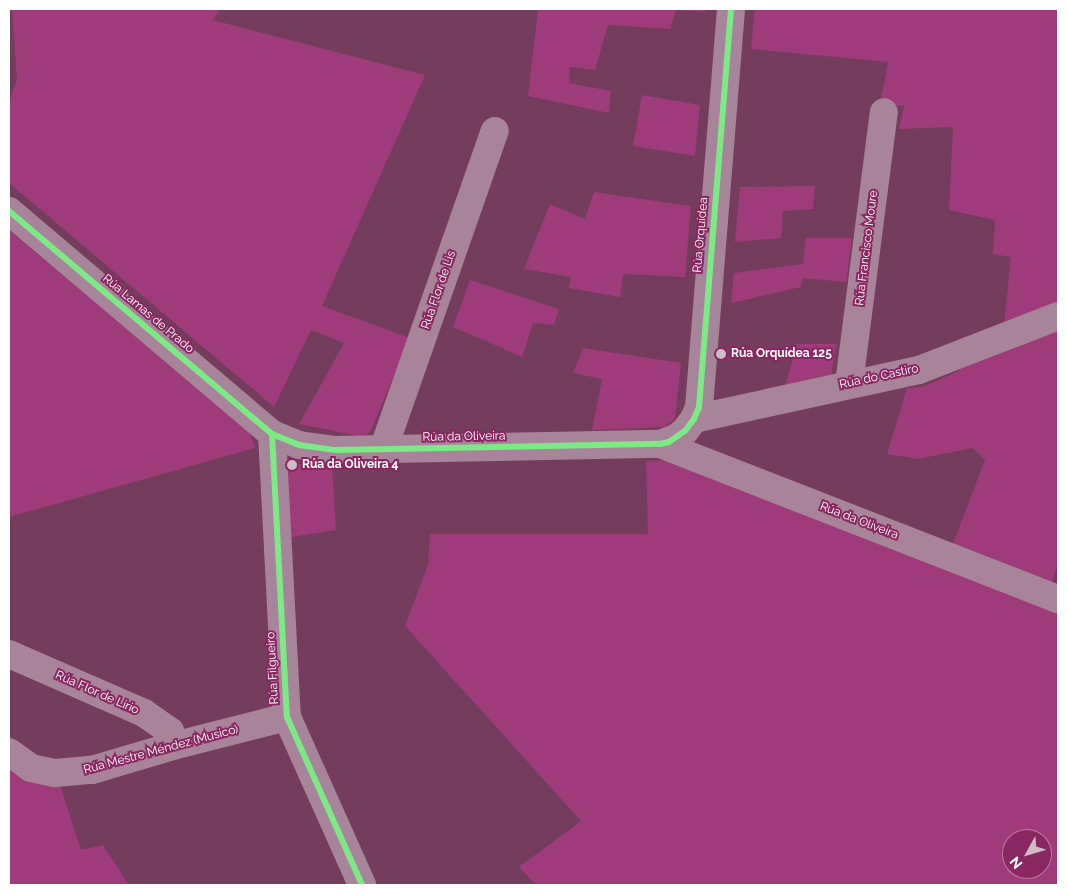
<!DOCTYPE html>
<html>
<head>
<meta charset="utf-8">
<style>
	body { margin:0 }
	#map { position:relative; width:1067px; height:894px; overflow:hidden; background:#743d5e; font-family:Raleway,sans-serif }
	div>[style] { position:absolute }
	.green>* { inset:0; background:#9f3b7a }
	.minor>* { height:28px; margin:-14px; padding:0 14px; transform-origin:14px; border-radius:14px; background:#a8849a }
	.cycleway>* { height:6px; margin:-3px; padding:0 3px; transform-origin:3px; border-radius:3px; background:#7ce984 }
	.dots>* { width:14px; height:14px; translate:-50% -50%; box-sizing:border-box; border:2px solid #8a2763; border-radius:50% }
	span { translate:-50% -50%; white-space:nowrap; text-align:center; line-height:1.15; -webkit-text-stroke:4px #8a2763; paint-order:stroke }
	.street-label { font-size:12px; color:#fff }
	.poi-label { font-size:12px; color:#fff; font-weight:700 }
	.left { translate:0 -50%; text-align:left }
	.frame { position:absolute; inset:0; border:10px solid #fff; pointer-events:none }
	.north { position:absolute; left:1002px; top:829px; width:50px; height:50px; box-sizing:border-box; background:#8a2763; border:1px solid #b97da1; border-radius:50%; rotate:231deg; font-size:14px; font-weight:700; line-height:20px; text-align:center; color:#fff }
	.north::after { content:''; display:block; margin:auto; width:18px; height:22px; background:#cebbc7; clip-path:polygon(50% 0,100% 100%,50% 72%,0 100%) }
</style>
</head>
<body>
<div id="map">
	<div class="green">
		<div style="clip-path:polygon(12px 9px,220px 9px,213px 20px,425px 75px,322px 306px,410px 338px,371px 430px,365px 437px,299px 424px,344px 343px,311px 330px,274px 407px,9px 183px,9px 103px,17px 79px)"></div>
		<div style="clip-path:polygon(538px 9px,706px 9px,705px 12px,676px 10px,670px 29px,608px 25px,595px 70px,570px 67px,569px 83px,611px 91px,609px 113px,528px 96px)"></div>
		<div style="clip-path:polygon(755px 9px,1058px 9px,1058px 308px,1004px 323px,1011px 257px,993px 254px,995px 220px,949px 210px,953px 127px,899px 129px,904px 106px,880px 105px,888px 62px,751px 49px)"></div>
		<div style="clip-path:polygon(642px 95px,700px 105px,695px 156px,633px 146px)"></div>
		<div style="clip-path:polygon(815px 186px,813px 209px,783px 211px,781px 238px,735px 242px,740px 187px)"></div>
		<div style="clip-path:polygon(594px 192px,691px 206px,685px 277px,623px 274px,620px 297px,569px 288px,571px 277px,524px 269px,550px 204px,585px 219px)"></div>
		<div style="clip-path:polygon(9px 230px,250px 432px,255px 448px,9px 517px)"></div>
		<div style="clip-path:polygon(806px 238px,852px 238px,846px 282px,803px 278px,801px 287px,731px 303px,734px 273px,803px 264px)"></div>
		<div style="clip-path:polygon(470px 280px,559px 309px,554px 325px,533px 323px,522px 357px,453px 327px)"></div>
		<div style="clip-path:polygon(1058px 324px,1058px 562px,1051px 586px,951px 549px,985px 460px,973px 448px,918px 459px,887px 454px,907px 388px,922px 387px,950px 375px,1027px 336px)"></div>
		<div style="clip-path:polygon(797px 344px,836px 344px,831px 377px,785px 387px)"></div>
		<div style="clip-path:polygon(583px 348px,681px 363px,675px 419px,664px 427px,592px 430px,602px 379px,573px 373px)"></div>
		<div style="clip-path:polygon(evenodd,666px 460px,1058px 613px,1058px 885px,536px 885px,519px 867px,581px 821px,405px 626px,428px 565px,430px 534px,648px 534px,646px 461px,666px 460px,1012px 839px,1042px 839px,1042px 869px,1012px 869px,1012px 839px)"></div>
		<div style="clip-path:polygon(290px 464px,332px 465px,336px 530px,285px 538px,283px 469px)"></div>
		<div style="clip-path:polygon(9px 761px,60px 785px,81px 850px,103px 845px,129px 885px,9px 885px)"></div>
	</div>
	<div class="minor">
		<div style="left:9px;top:211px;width:345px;rotate:40.3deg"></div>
		<div style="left:272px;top:434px;width:29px;rotate:22deg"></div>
		<div style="left:299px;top:445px;width:37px;rotate:8deg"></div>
		<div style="left:336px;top:450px;width:324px;rotate:-1.1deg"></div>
		<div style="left:660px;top:444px;width:427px;rotate:21.3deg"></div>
		<div style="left:849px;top:384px;width:274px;rotate:-82.7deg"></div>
		<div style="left:694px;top:419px;width:230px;rotate:-12.3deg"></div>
		<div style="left:919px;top:370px;width:149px;rotate:-21.2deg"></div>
		<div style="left:272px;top:434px;width:283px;rotate:87deg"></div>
		<div style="left:287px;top:717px;width:184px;rotate:65.9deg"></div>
		<div style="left:660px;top:444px;width:17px;rotate:-21deg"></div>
		<div style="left:676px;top:438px;width:11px;rotate:-38deg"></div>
		<div style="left:685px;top:431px;width:15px;rotate:-53deg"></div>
		<div style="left:694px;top:419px;width:13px;rotate:-67deg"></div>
		<div style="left:699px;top:407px;width:399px;rotate:-85.4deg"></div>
		<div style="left:383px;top:450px;width:338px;rotate:-70.7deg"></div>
		<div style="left:9px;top:654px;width:147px;rotate:23.6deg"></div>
		<div style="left:144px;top:713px;width:32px;rotate:35deg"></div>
		<div style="left:170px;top:731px;width:15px;rotate:79deg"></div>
		<div style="left:9px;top:752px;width:27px;rotate:36deg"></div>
		<div style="left:31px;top:768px;width:25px;rotate:12deg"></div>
		<div style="left:55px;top:773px;width:37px;rotate:-5deg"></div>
		<div style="left:92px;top:770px;width:84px;rotate:-16.5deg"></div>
		<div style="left:173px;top:746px;width:118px;rotate:-14.3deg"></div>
	</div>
	<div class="cycleway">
		<div style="left:9px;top:211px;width:345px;rotate:40.3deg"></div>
		<div style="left:272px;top:434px;width:29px;rotate:22deg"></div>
		<div style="left:299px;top:445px;width:37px;rotate:8deg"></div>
		<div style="left:336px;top:450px;width:324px;rotate:-1.1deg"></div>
		<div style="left:660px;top:444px;width:9px;rotate:-13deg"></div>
		<div style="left:669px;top:442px;width:19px;rotate:-35deg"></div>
		<div style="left:685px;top:431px;width:15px;rotate:-53deg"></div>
		<div style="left:694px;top:419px;width:13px;rotate:-67deg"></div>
		<div style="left:699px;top:407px;width:399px;rotate:-85.4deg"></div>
		<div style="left:272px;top:434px;width:283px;rotate:87deg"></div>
		<div style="left:287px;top:717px;width:184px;rotate:65.9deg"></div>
	</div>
	<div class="dots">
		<div style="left:721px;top:354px;background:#cebbc7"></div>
		<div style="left:292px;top:465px;background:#cebbc7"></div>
	</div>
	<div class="street-label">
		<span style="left:701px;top:235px;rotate:-85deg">Rúa Orquídea</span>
		<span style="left:867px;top:248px;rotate:-83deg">Rúa Francisco Moure</span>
		<span style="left:439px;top:290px;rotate:-71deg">Rúa Flor de Lis</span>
		<span style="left:148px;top:314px;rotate:40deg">Rúa Lamas de Prado</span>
		<span style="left:879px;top:377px;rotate:-12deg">Rúa do Castiro</span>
		<span style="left:464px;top:437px;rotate:-1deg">Rúa da Oliveira</span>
		<span style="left:859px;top:521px;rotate:21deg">Rúa da Oliveira</span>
		<span style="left:273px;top:668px;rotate:-93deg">Rúa Filgueiro</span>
		<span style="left:97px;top:693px;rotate:24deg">Rúa Flor de Lirio</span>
		<span style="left:161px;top:750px;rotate:-15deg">Rúa Mestre Méndez (Musico)</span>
	</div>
	<div class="poi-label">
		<span class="left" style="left:731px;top:354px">Rúa Orquídea 125</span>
		<span class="left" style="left:302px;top:465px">Rúa da Oliveira 4</span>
	</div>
	<div class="frame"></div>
	<div class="north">N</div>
</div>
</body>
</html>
